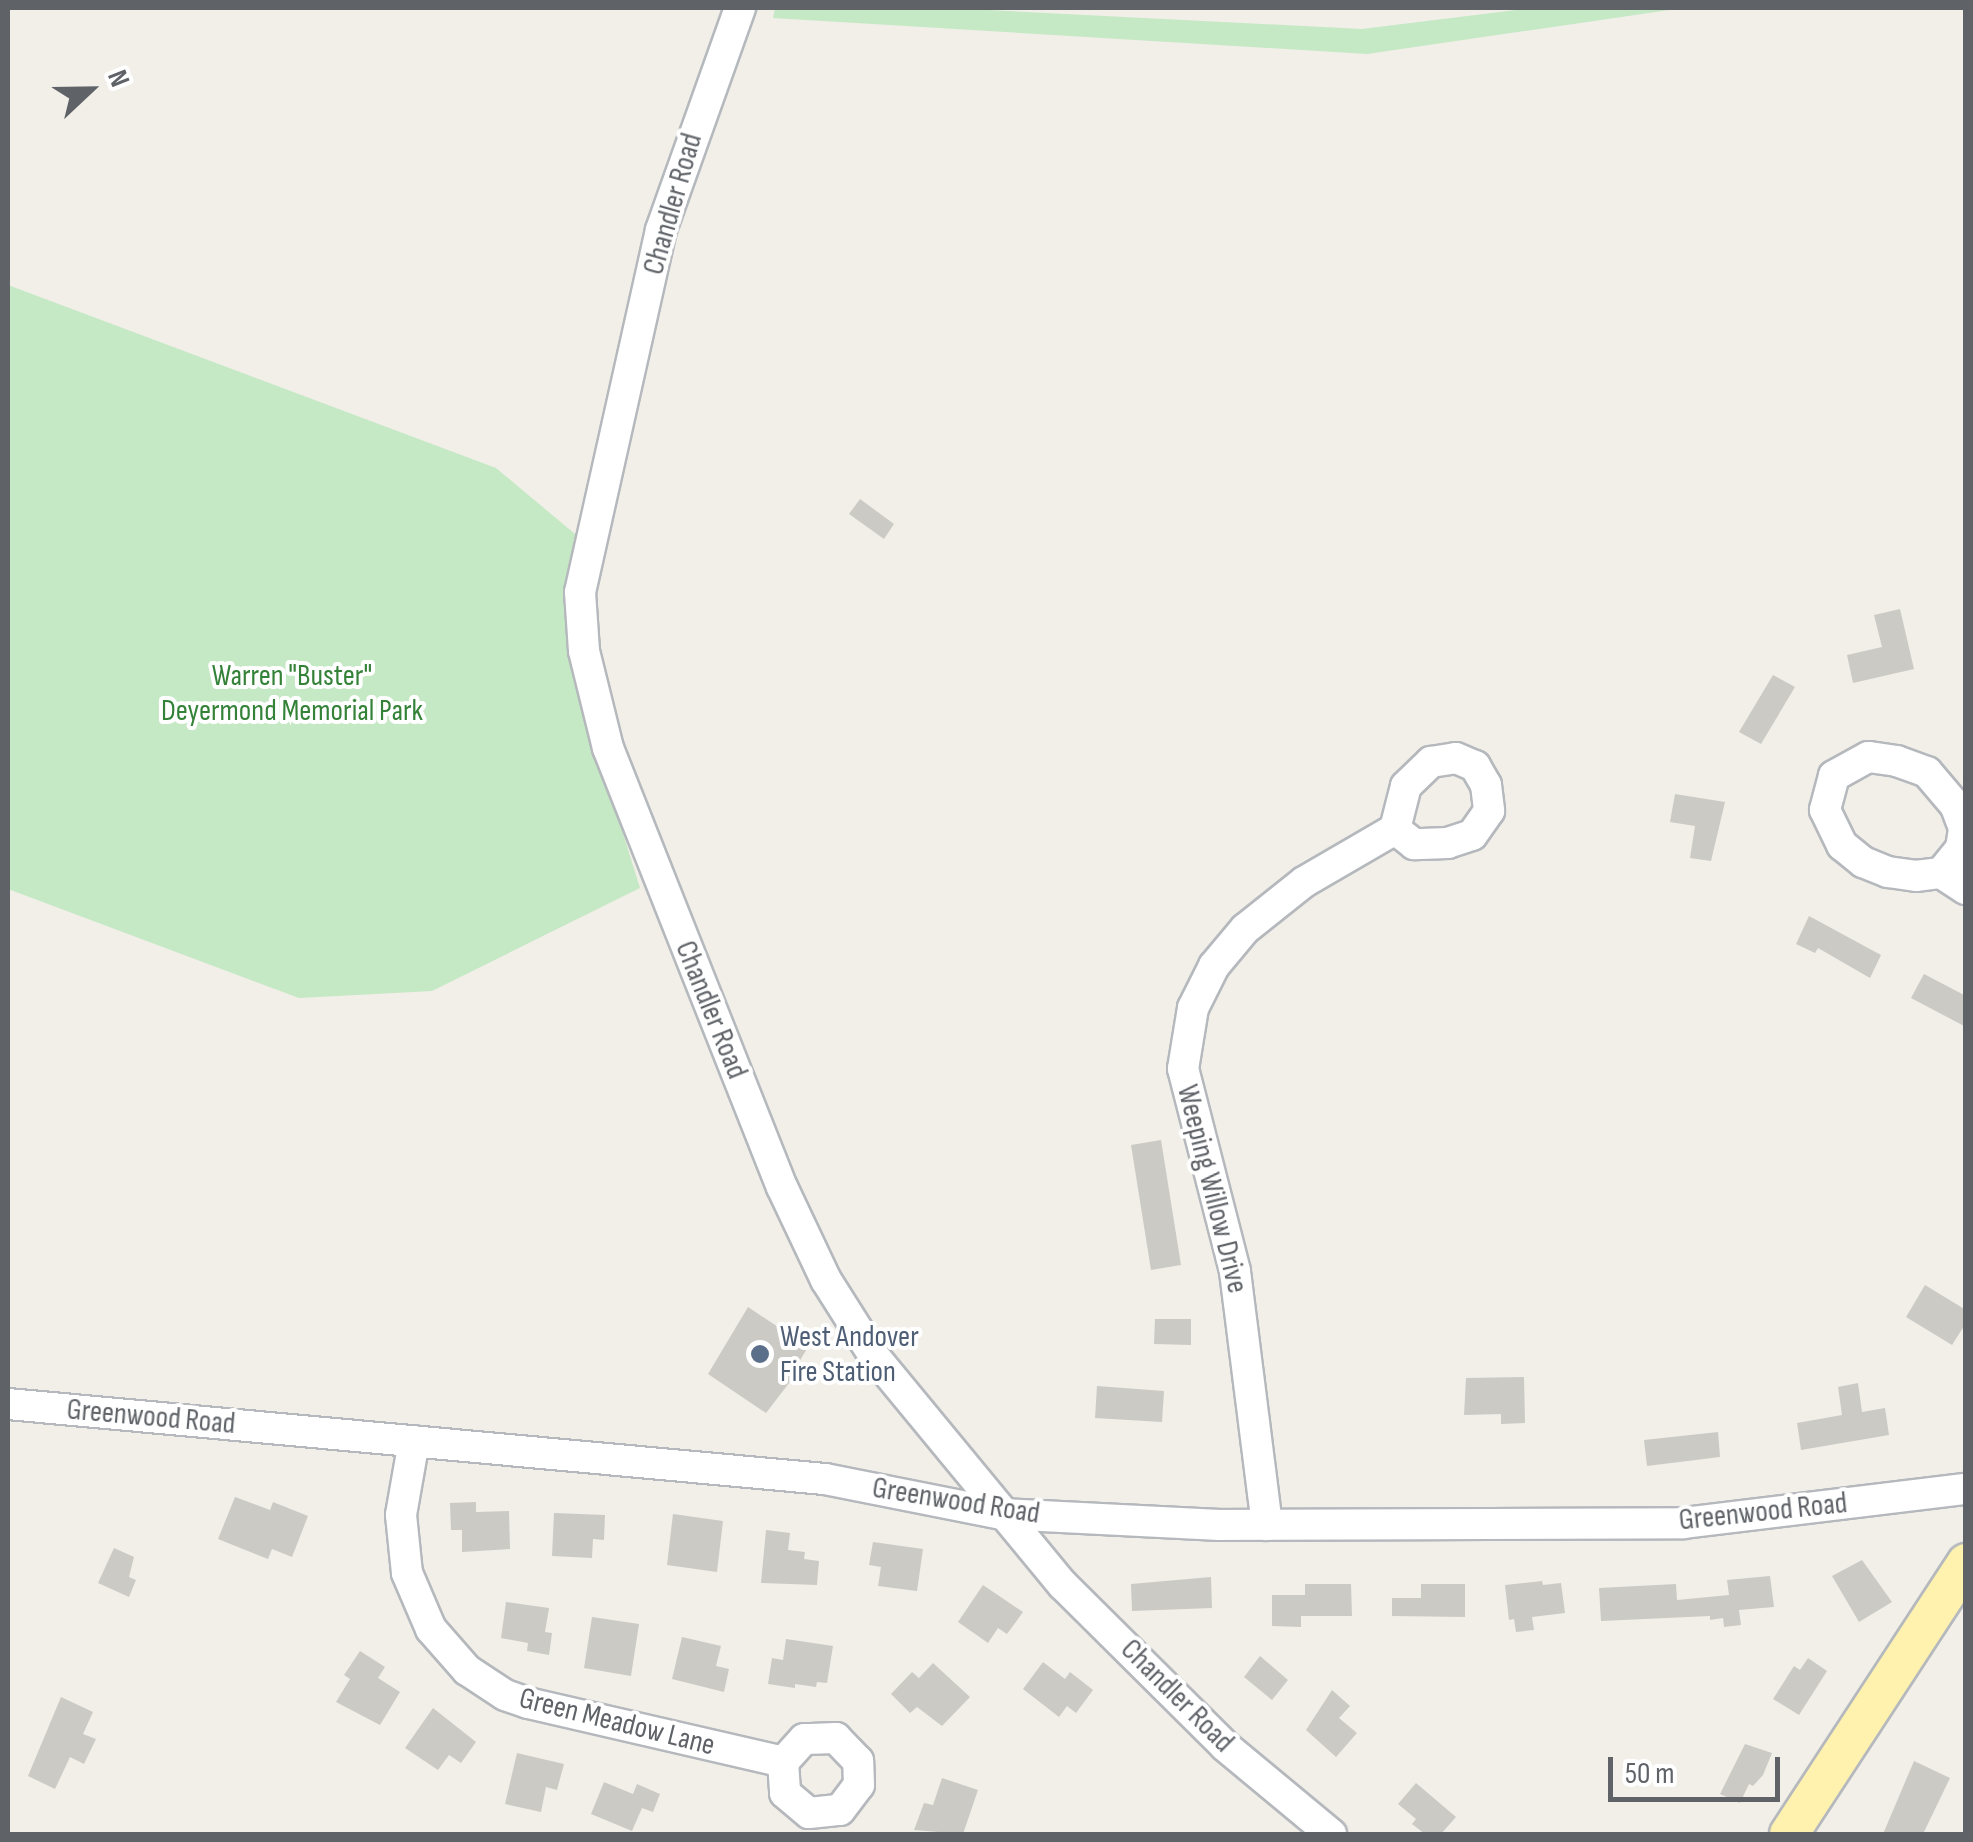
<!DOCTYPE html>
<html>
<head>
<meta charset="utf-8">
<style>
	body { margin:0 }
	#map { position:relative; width:1973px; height:1842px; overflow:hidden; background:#f1efe8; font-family:"Sofia Sans Condensed",sans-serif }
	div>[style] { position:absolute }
	.green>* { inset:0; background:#c5e8c5 }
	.building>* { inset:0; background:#cccac5 }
	.roads { filter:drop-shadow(2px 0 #b5b8bc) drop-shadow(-2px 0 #b5b8bc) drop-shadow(0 2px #b5b8bc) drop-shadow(0 -2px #b5b8bc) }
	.minor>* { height:30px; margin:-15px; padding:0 15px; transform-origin:15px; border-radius:15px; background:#fff }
	.major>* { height:38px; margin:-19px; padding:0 19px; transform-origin:19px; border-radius:19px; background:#fff2af }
	.dots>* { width:28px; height:28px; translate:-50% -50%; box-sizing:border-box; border:5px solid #fff; border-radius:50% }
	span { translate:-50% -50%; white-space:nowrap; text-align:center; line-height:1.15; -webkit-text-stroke:8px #fff; paint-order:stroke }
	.street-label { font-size:30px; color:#5f6368 }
	.park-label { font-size:30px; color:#348238 }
	.service-label { font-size:30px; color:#4e5e75 }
	.left { translate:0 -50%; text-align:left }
	.frame { position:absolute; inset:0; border:10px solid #5f6368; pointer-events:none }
	.north { position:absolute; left:40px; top:40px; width:100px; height:100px; -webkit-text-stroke:8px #fff; paint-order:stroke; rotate:68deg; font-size:28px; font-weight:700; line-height:40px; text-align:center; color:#5f6368 }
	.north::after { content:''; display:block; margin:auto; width:35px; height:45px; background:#5f6368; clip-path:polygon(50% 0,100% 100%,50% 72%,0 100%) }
	.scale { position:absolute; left:1608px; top:1757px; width:172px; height:45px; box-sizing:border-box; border:5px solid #5f6368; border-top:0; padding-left:12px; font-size:30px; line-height:35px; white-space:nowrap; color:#5f6368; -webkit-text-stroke:8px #fff; paint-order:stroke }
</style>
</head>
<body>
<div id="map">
	<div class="green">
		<div style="clip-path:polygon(775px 8px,948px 8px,1362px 29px,1532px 8px,1683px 8px,1367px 54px,773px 18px)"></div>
		<div style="clip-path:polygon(8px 285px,496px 468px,581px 539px,584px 708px,640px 888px,432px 991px,299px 998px,8px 889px)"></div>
	</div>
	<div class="building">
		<div style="clip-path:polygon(860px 499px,894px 524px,884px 539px,849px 514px)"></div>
		<div style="clip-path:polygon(1900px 609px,1914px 669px,1853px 683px,1847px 655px,1882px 647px,1874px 615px)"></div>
		<div style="clip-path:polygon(1773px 675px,1795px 687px,1761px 744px,1739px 732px)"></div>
		<div style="clip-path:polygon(1675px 794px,1725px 802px,1711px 861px,1690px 858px,1695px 826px,1670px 822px)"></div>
		<div style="clip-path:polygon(1809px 916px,1881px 955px,1870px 978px,1818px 948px,1815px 953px,1796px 944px)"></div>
		<div style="clip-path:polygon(1924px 974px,1966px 996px,1966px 1027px,1911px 998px)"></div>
		<div style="clip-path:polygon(1161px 1140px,1181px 1265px,1151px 1270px,1131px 1145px)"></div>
		<div style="clip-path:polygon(1925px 1285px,1966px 1310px,1966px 1323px,1952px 1345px,1906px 1317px)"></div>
		<div style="clip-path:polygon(748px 1307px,808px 1347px,799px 1362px,803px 1365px,766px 1413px,708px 1374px)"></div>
		<div style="clip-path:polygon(1155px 1319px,1191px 1319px,1191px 1345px,1154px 1344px)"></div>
		<div style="clip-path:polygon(1524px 1377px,1525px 1423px,1501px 1424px,1501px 1414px,1464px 1415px,1466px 1378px)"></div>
		<div style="clip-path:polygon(1858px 1383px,1862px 1412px,1885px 1408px,1889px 1435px,1801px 1450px,1797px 1423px,1842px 1415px,1838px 1387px)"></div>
		<div style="clip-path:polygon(1097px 1386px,1164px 1391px,1162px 1422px,1095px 1418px)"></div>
		<div style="clip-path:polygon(1718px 1432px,1720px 1457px,1647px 1466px,1644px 1440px)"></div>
		<div style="clip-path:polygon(235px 1497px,270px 1510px,273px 1502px,308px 1516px,292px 1557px,272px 1549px,268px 1559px,218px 1539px)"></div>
		<div style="clip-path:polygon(476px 1502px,476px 1512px,509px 1511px,510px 1549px,462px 1552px,462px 1530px,451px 1530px,450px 1503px)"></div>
		<div style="clip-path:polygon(554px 1513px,605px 1515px,604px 1540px,593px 1539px,592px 1558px,552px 1556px)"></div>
		<div style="clip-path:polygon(673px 1514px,723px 1521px,717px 1572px,667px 1565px)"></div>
		<div style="clip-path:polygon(766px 1530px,790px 1533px,788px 1550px,805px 1552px,804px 1559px,819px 1561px,817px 1585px,761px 1583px)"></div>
		<div style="clip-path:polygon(873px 1542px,923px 1549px,917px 1591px,878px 1586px,881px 1567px,869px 1565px)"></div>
		<div style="clip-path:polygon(114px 1548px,134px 1557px,129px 1577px,136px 1580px,129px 1597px,98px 1583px)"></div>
		<div style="clip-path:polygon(1862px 1560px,1892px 1602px,1859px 1622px,1832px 1576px)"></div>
		<div style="clip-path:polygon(1770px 1576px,1774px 1607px,1739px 1610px,1741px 1625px,1724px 1627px,1723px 1618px,1710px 1620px,1710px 1616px,1601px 1621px,1599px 1588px,1676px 1584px,1677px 1600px,1729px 1595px,1727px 1580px)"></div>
		<div style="clip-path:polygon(1211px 1577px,1212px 1608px,1132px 1611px,1131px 1584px)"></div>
		<div style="clip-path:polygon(1542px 1581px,1543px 1585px,1561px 1583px,1565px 1613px,1532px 1617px,1534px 1630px,1516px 1632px,1514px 1619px,1509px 1620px,1505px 1585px)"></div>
		<div style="clip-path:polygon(1305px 1584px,1351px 1584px,1352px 1616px,1301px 1616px,1301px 1627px,1272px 1626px,1272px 1595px,1305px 1595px)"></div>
		<div style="clip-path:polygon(1421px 1584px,1465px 1584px,1465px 1617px,1392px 1616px,1392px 1598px,1421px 1598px)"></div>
		<div style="clip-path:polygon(983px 1585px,1023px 1612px,1007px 1634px,998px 1628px,988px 1643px,958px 1622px)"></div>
		<div style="clip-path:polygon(506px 1602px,549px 1608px,545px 1632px,552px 1633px,549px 1655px,527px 1651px,528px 1643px,501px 1638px)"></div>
		<div style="clip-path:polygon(592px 1617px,639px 1624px,631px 1676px,584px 1668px)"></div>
		<div style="clip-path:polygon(682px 1637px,721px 1646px,716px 1666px,729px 1669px,724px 1692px,672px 1679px)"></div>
		<div style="clip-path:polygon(786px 1639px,833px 1646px,827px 1683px,817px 1682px,816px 1687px,795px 1684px,795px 1688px,768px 1684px,772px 1658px,783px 1660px)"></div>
		<div style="clip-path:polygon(360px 1651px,385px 1667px,378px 1678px,400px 1692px,380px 1725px,336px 1702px,350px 1679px,344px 1675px)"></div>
		<div style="clip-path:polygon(1260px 1656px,1288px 1680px,1272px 1700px,1244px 1677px)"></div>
		<div style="clip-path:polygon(1808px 1658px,1827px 1671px,1799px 1715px,1773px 1699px,1794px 1666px,1800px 1670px)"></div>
		<div style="clip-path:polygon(1043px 1662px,1065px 1679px,1070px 1672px,1093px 1690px,1076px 1713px,1067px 1706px,1059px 1717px,1023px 1689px)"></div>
		<div style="clip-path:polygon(933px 1663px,970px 1697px,942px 1726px,917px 1707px,910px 1713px,891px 1694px,912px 1672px,919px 1678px)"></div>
		<div style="clip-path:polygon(1332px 1690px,1350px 1706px,1339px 1718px,1357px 1733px,1336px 1757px,1306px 1730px)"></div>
		<div style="clip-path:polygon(61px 1697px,93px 1712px,83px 1734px,96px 1739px,84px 1764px,70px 1757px,55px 1789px,28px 1776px)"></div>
		<div style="clip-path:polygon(433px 1708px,476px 1742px,461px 1763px,449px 1755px,438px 1770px,405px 1748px)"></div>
		<div style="clip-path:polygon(1745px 1744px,1772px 1753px,1763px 1775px,1753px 1786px,1749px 1784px,1740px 1803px,1720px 1794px)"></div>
		<div style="clip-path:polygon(517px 1753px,564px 1764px,557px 1790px,546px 1787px,541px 1812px,505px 1804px)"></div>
		<div style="clip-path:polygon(1914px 1761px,1950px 1778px,1923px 1834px,1883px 1834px)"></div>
		<div style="clip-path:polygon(942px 1778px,978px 1790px,963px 1834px,914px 1830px,924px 1803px,933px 1805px)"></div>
		<div style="clip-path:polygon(604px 1782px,633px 1794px,637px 1784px,660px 1794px,653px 1812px,642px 1808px,632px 1831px,591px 1814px)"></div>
		<div style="clip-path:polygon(1416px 1783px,1456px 1817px,1441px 1834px,1425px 1834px,1412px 1824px,1416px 1819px,1398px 1804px)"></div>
	</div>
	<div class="roads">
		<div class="minor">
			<div style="left:740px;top:8px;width:236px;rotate:109.6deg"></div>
			<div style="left:661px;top:230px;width:371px;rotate:102.6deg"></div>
			<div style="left:580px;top:592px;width:59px;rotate:86.1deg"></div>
			<div style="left:584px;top:651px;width:100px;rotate:76.1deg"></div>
			<div style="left:608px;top:748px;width:472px;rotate:68.4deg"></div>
			<div style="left:782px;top:1187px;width:103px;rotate:64.7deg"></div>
			<div style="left:826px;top:1280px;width:90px;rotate:57.7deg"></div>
			<div style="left:874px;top:1356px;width:297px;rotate:50.5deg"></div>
			<div style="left:1063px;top:1585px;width:228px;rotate:44.8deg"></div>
			<div style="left:1225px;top:1746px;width:138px;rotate:39.7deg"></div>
			<div style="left:1456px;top:758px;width:21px;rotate:23deg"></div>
			<div style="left:1475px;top:766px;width:22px;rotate:60deg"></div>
			<div style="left:1486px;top:785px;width:26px;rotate:83deg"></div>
			<div style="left:1489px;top:811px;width:29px;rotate:125deg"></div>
			<div style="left:1472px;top:835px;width:25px;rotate:162deg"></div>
			<div style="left:1448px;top:843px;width:34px;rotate:178deg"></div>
			<div style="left:1414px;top:844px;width:24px;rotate:-142deg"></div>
			<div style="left:1395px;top:829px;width:44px;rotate:-75.7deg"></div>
			<div style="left:1406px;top:786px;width:35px;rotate:-44deg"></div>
			<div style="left:1431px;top:762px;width:25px;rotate:-9deg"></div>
			<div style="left:1941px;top:873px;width:32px;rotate:-51deg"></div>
			<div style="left:1961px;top:848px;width:20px;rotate:-81deg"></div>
			<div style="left:1964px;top:828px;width:25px;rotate:-111deg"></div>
			<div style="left:1955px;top:805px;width:43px;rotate:-130.3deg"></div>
			<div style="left:1927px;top:772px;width:32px;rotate:-160deg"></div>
			<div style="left:1897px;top:761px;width:29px;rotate:-172deg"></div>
			<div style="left:1868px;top:757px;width:39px;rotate:151deg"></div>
			<div style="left:1834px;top:776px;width:35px;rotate:105deg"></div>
			<div style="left:1825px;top:810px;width:39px;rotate:64deg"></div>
			<div style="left:1842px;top:845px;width:27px;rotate:39deg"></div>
			<div style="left:1863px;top:862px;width:27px;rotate:22deg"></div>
			<div style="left:1888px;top:872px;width:28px;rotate:8deg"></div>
			<div style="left:1916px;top:876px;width:25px;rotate:-7deg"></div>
			<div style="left:1941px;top:873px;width:30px;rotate:33deg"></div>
			<div style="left:8px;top:1404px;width:820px;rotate:5.25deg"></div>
			<div style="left:825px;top:1479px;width:180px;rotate:11.2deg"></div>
			<div style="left:1002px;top:1514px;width:218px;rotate:2.9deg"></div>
			<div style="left:1220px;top:1525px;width:463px;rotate:-0.2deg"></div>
			<div style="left:1683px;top:1523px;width:285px;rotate:-6.9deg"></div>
			<div style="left:414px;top:1441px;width:75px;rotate:100deg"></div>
			<div style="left:401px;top:1515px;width:58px;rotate:84.1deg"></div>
			<div style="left:407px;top:1573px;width:61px;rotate:66.8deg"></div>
			<div style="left:431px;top:1629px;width:55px;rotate:48.7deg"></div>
			<div style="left:467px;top:1670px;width:45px;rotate:33.3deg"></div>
			<div style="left:505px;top:1695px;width:24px;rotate:19deg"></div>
			<div style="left:528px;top:1703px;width:262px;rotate:13deg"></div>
			<div style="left:783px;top:1762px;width:31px;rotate:86deg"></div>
			<div style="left:785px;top:1793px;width:31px;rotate:40deg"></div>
			<div style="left:809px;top:1813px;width:31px;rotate:-6deg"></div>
			<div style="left:840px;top:1810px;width:31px;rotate:-53deg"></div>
			<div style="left:859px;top:1785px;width:24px;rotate:-92deg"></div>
			<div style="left:858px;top:1761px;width:32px;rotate:-134deg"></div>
			<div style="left:836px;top:1738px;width:32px;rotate:178deg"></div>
			<div style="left:804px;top:1739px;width:31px;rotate:132deg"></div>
			<div style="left:1267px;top:1525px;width:256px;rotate:-97.2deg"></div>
			<div style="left:1235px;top:1271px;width:209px;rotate:-104.4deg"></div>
			<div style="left:1183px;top:1069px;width:62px;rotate:-80.7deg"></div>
			<div style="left:1193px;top:1008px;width:47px;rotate:-63.4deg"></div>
			<div style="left:1214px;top:966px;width:48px;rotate:-50deg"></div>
			<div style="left:1245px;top:929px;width:75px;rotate:-38.5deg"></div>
			<div style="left:1304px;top:882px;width:105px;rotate:-30.2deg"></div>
		</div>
		<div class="major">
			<div style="left:1789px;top:1834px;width:324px;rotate:-56.8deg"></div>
		</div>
	</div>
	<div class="dots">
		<div style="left:760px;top:1354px;background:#5c6f8a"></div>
	</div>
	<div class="street-label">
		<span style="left:673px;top:204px;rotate:-74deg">Chandler Road</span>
		<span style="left:711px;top:1010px;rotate:68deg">Chandler Road</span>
		<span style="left:1212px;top:1189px;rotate:76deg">Weeping Willow Drive</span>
		<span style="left:151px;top:1417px;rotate:5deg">Greenwood Road</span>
		<span style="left:956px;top:1501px;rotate:9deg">Greenwood Road</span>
		<span style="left:1763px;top:1512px;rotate:-6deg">Greenwood Road</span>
		<span style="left:1177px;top:1696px;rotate:45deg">Chandler Road</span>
		<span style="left:617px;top:1722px;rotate:14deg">Green Meadow Lane</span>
	</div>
	<div class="park-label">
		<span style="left:292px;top:693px">Warren "Buster"<br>Deyermond Memorial Park</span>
	</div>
	<div class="service-label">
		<span class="left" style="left:780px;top:1354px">West Andover<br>Fire Station</span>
	</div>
	<div class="frame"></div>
	<div class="north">N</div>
	<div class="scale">50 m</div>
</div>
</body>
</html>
